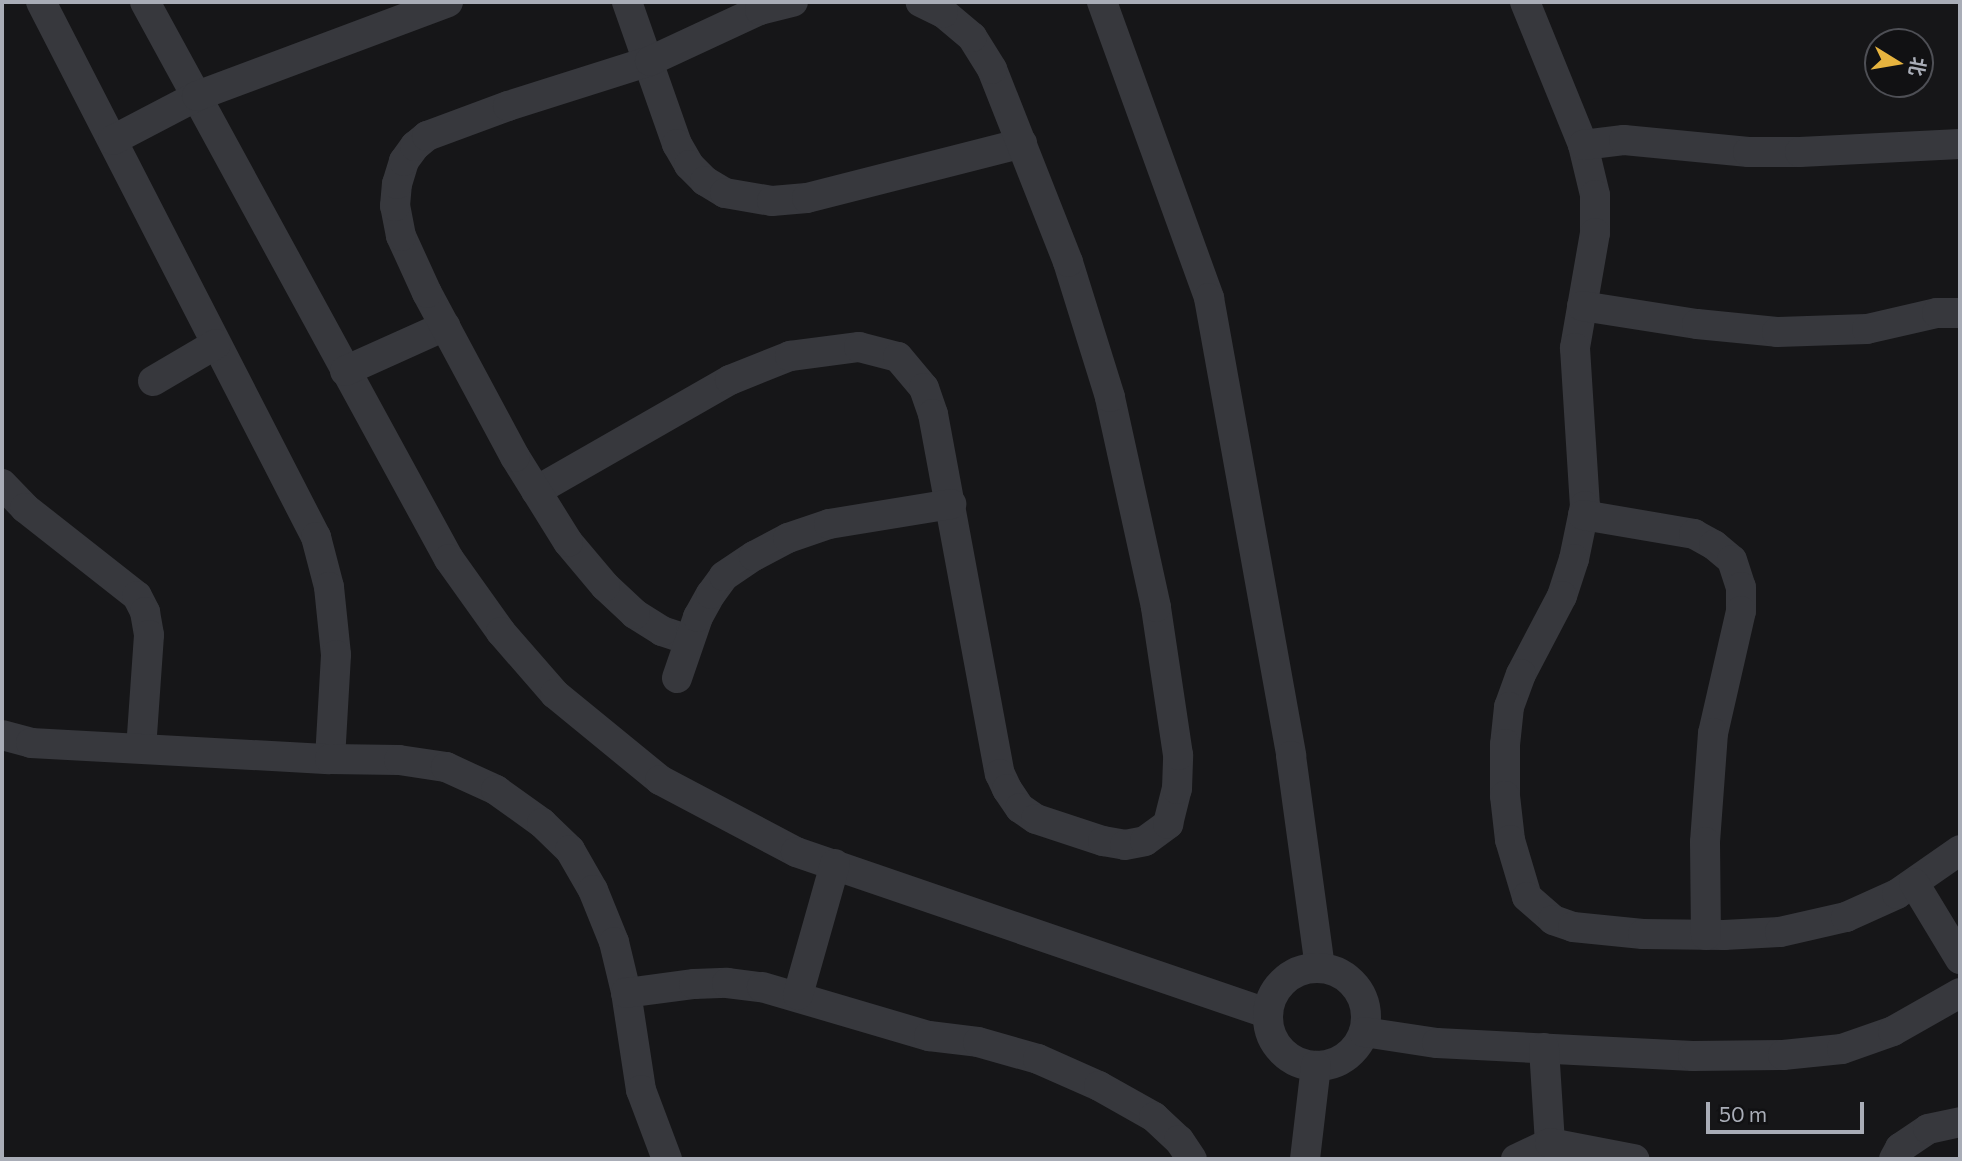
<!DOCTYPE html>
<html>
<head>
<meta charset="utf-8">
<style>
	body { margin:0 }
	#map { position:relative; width:1962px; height:1161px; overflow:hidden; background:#161618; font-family:Commissioner,"Noto Sans SC",sans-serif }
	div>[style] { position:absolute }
	.minor>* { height:30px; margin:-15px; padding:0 15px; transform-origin:15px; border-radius:15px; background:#37383d }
	.minor>.ring { margin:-15px; padding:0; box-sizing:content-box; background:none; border:30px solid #37383d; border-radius:50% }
	span { translate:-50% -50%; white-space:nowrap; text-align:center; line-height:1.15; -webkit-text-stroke:5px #111113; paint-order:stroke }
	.frame { position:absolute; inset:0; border:4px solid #a9adb7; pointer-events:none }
	.north { position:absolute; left:1864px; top:28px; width:70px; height:70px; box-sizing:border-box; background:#111113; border:2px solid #4e4f55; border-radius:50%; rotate:101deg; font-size:19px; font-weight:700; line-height:28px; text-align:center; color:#a9adb7 }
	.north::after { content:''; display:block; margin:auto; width:24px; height:32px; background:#e7b43f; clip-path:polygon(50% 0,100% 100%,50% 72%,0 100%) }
	.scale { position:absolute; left:1706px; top:1102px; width:158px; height:32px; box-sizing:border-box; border:4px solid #a9adb7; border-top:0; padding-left:9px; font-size:21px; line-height:24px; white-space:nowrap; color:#a9adb7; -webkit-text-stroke:5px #111113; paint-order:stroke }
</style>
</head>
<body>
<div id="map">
	<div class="minor">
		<div style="left:41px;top:2px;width:602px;rotate:62.8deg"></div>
		<div style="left:316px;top:537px;width:52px;rotate:75.4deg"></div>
		<div style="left:329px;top:587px;width:68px;rotate:84.1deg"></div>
		<div style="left:336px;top:655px;width:104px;rotate:93.3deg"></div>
		<div style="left:145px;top:2px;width:635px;rotate:61.38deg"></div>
		<div style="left:449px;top:559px;width:90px;rotate:54.5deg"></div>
		<div style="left:501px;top:632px;width:82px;rotate:48.9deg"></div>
		<div style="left:555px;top:694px;width:136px;rotate:39.3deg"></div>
		<div style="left:660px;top:780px;width:154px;rotate:27.9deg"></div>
		<div style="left:796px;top:852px;width:499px;rotate:18.9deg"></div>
		<div style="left:627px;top:2px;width:151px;rotate:70.6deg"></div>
		<div style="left:677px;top:144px;width:24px;rotate:60deg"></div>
		<div style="left:689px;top:165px;width:23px;rotate:45deg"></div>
		<div style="left:705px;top:181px;width:23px;rotate:31deg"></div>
		<div style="left:725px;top:193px;width:48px;rotate:9.7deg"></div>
		<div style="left:772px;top:201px;width:35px;rotate:-5deg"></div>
		<div style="left:807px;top:198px;width:222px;rotate:-14.3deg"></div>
		<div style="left:1102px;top:2px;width:315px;rotate:70.1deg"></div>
		<div style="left:1209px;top:298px;width:465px;rotate:79.8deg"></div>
		<div style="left:1291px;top:756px;width:214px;rotate:82.2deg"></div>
		<div style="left:1525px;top:2px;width:154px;rotate:67.9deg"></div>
		<div style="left:1583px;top:145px;width:51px;rotate:76.5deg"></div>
		<div style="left:1595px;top:195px;width:38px;rotate:90deg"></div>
		<div style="left:1595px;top:233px;width:117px;rotate:99.9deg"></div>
		<div style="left:1575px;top:348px;width:158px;rotate:86.4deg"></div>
		<div style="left:1585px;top:506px;width:54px;rotate:101.7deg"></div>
		<div style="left:1574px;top:559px;width:39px;rotate:108deg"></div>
		<div style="left:1562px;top:596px;width:88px;rotate:117.7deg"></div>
		<div style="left:1521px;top:674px;width:35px;rotate:110deg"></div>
		<div style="left:1509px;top:707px;width:37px;rotate:96deg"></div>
		<div style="left:1505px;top:744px;width:52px;rotate:90deg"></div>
		<div style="left:1505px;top:796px;width:44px;rotate:83.5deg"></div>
		<div style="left:1510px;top:840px;width:59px;rotate:73.4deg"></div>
		<div style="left:1527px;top:897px;width:35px;rotate:41deg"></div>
		<div style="left:1553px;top:920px;width:21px;rotate:19deg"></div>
		<div style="left:1573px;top:927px;width:70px;rotate:5.7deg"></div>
		<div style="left:1643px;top:934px;width:81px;rotate:0.7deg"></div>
		<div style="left:1724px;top:935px;width:56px;rotate:-3.1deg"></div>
		<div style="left:1780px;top:932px;width:68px;rotate:-12.8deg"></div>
		<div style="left:1846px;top:917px;width:56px;rotate:-24.3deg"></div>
		<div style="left:1897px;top:894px;width:77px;rotate:-34.9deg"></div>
		<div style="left:113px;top:140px;width:95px;rotate:-27.6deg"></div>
		<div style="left:197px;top:96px;width:268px;rotate:-20.5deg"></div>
		<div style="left:1583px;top:145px;width:41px;rotate:-7deg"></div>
		<div style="left:1624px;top:140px;width:125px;rotate:5.5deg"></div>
		<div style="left:1748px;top:152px;width:52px"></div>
		<div style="left:1800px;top:152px;width:160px;rotate:-2.9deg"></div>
		<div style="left:1582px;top:306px;width:116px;rotate:8.9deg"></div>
		<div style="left:1697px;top:324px;width:80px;rotate:5.7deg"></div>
		<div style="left:1777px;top:332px;width:90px;rotate:-1.9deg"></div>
		<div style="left:1867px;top:329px;width:72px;rotate:-12.9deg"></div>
		<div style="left:1937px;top:313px;width:23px"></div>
		<div style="left:345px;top:371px;width:110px;rotate:-24.2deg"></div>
		<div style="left:153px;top:381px;width:73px;rotate:-30.4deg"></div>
		<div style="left:2px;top:484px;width:33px;rotate:46deg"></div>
		<div style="left:25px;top:508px;width:142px;rotate:38.2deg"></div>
		<div style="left:137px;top:596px;width:18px;rotate:63deg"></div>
		<div style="left:145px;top:612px;width:23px;rotate:80deg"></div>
		<div style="left:149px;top:635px;width:113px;rotate:94deg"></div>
		<div style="left:536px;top:491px;width:224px;rotate:-29.8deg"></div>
		<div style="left:730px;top:380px;width:65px;rotate:-21.8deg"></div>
		<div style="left:790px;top:356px;width:70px;rotate:-7.4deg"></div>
		<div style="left:859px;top:347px;width:40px;rotate:14.4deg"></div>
		<div style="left:898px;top:357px;width:40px;rotate:50deg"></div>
		<div style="left:924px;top:388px;width:28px;rotate:71deg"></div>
		<div style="left:933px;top:414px;width:366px;rotate:79.5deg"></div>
		<div style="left:1000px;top:774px;width:17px;rotate:65deg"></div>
		<div style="left:1007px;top:789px;width:23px;rotate:56deg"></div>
		<div style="left:1020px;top:808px;width:19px;rotate:35deg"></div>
		<div style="left:1036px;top:819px;width:71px;rotate:18.2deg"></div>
		<div style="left:1103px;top:841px;width:22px;rotate:10deg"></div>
		<div style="left:1125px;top:845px;width:20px;rotate:-11deg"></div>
		<div style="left:1145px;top:841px;width:29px;rotate:-36deg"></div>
		<div style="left:1168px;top:824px;width:36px;rotate:-76deg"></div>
		<div style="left:1177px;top:789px;width:34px;rotate:-88deg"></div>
		<div style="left:1178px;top:755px;width:150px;rotate:-98.5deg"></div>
		<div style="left:1156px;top:607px;width:215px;rotate:-102.4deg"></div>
		<div style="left:1110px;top:397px;width:141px;rotate:-107.3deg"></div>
		<div style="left:1068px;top:262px;width:207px;rotate:-111.5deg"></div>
		<div style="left:992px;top:69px;width:38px;rotate:-122deg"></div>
		<div style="left:972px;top:37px;width:38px;rotate:-140deg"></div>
		<div style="left:943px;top:13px;width:25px;rotate:-154deg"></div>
		<div style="left:1583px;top:515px;width:113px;rotate:9.7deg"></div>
		<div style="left:1694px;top:534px;width:23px;rotate:29deg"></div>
		<div style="left:1714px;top:545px;width:23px;rotate:40deg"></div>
		<div style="left:1732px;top:560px;width:28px;rotate:72deg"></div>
		<div style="left:1741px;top:587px;width:24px;rotate:90deg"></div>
		<div style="left:1741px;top:611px;width:125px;rotate:102.9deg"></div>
		<div style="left:1713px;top:733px;width:109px;rotate:94.2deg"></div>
		<div style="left:1705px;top:842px;width:93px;rotate:89.4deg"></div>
		<div style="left:689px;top:640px;width:28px;rotate:-162deg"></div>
		<div style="left:662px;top:631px;width:32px;rotate:-148deg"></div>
		<div style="left:635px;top:614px;width:41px;rotate:-137deg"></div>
		<div style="left:605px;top:586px;width:57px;rotate:-130.1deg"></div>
		<div style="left:568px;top:542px;width:100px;rotate:-121.9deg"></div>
		<div style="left:515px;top:457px;width:186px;rotate:-118.2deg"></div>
		<div style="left:427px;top:293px;width:63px;rotate:-114.5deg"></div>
		<div style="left:401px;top:236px;width:31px;rotate:-101deg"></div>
		<div style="left:395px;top:206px;width:22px;rotate:-85deg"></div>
		<div style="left:397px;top:184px;width:24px;rotate:-73deg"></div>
		<div style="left:404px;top:161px;width:19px;rotate:-54deg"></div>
		<div style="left:415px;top:146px;width:16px;rotate:-40deg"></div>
		<div style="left:427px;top:136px;width:86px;rotate:-20.3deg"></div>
		<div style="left:508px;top:106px;width:149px;rotate:-17.6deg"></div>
		<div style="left:650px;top:61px;width:121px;rotate:-24.9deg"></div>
		<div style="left:760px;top:10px;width:34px;rotate:-14deg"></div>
		<div style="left:677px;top:678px;width:65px;rotate:-71deg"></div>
		<div style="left:698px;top:617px;width:26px;rotate:-61deg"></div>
		<div style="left:711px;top:594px;width:22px;rotate:-54deg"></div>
		<div style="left:724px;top:576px;width:36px;rotate:-34deg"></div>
		<div style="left:754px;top:556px;width:38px;rotate:-28deg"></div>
		<div style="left:788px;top:538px;width:43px;rotate:-18.9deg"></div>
		<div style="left:829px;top:524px;width:124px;rotate:-9.3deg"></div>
		<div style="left:2px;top:735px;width:30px;rotate:15deg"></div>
		<div style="left:31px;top:743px;width:299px;rotate:3.1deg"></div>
		<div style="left:330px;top:759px;width:69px;rotate:0.8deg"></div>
		<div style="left:399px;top:760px;width:48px;rotate:8.5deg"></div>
		<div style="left:446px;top:767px;width:55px;rotate:24.7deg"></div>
		<div style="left:496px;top:790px;width:57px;rotate:35.7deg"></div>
		<div style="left:542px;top:823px;width:39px;rotate:44deg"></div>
		<div style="left:570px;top:850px;width:46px;rotate:60.1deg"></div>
		<div style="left:593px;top:890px;width:56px;rotate:68deg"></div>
		<div style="left:614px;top:942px;width:51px;rotate:76.5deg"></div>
		<div style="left:626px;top:992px;width:99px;rotate:81.3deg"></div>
		<div style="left:641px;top:1090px;width:74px;rotate:69.4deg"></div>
		<div style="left:1914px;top:883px;width:89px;rotate:58.8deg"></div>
		<div class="ring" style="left:1268px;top:968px;width:68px;height:68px"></div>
		<div style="left:626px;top:993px;width:69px;rotate:-7.5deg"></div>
		<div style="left:694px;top:984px;width:33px;rotate:-2deg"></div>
		<div style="left:727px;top:983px;width:35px;rotate:7deg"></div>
		<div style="left:762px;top:987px;width:174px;rotate:16.4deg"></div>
		<div style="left:929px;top:1036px;width:49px;rotate:7deg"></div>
		<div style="left:978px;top:1042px;width:62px;rotate:15.8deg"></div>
		<div style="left:1038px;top:1059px;width:67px;rotate:23.9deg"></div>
		<div style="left:1099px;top:1086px;width:63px;rotate:29.4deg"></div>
		<div style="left:1154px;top:1117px;width:34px;rotate:43deg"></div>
		<div style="left:1179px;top:1140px;width:23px;rotate:56deg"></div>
		<div style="left:798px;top:995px;width:136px;rotate:-74.2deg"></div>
		<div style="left:1364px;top:1032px;width:74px;rotate:8.6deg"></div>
		<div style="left:1437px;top:1043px;width:256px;rotate:2.9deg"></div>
		<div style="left:1693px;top:1056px;width:90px;rotate:-0.6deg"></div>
		<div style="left:1783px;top:1055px;width:59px;rotate:-5.8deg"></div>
		<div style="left:1842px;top:1049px;width:54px;rotate:-19.4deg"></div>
		<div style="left:1893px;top:1031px;width:77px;rotate:-29.6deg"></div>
		<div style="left:1544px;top:1048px;width:95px;rotate:86.4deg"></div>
		<div style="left:1305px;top:1159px;width:94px;rotate:-83.3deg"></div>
		<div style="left:1516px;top:1159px;width:38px;rotate:-25deg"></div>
		<div style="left:1550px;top:1143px;width:86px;rotate:10.8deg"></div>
		<div style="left:1894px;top:1159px;width:13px;rotate:-61deg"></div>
		<div style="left:1900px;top:1148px;width:34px;rotate:-34deg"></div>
		<div style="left:1928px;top:1129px;width:33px;rotate:-12deg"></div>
	</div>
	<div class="frame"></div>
	<div class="north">北</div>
	<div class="scale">50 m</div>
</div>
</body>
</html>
